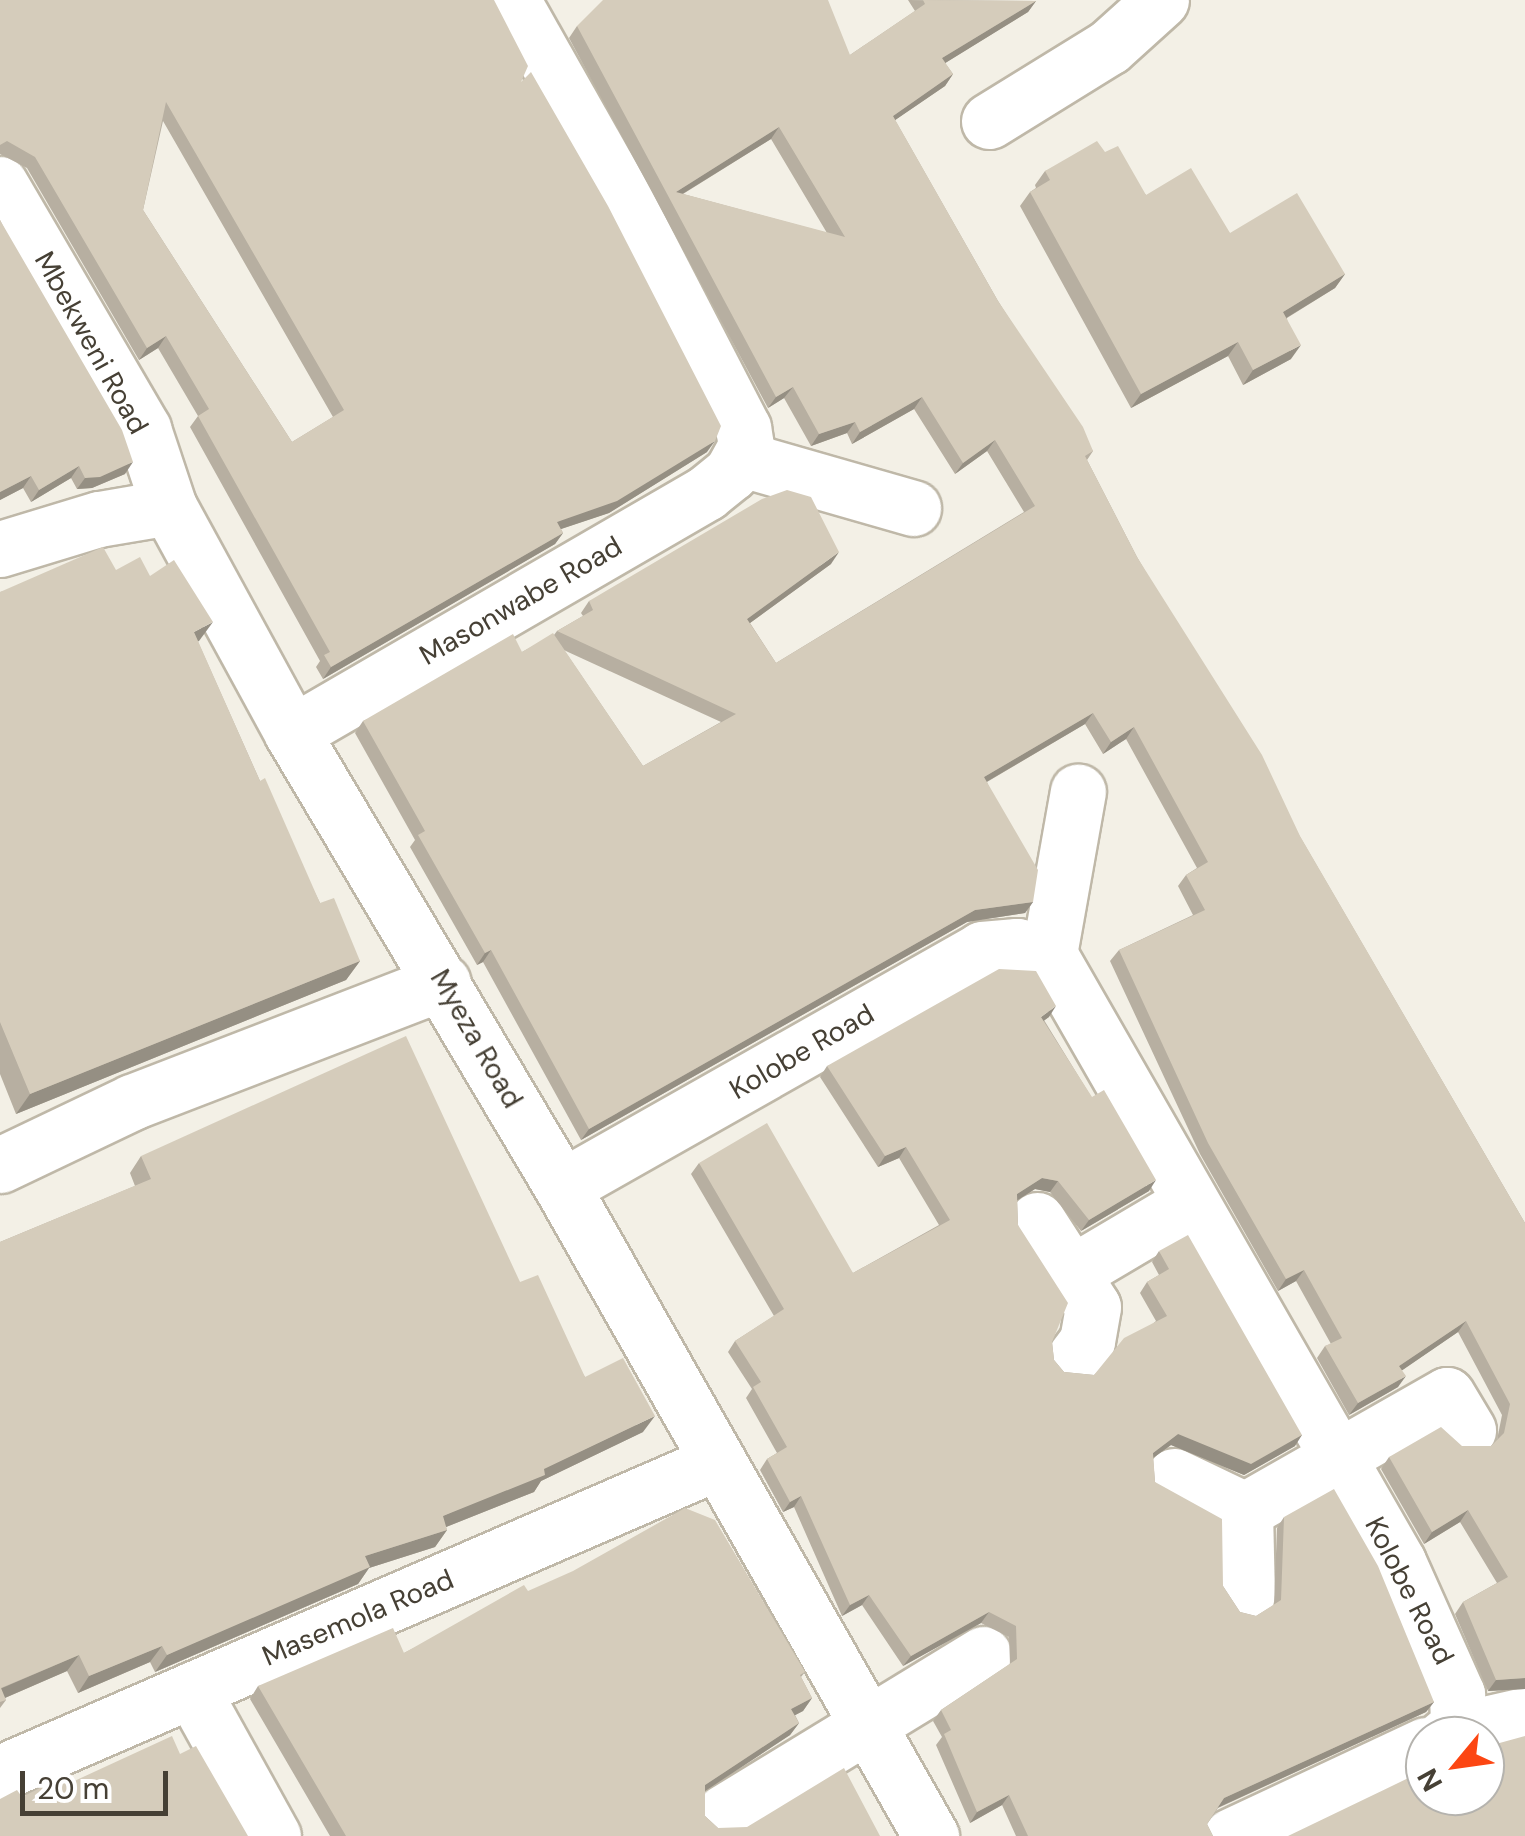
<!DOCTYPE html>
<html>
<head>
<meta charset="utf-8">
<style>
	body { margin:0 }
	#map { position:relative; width:1525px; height:1836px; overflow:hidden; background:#f3f0e6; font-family:"DM Sans",sans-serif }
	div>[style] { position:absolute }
	.roads { filter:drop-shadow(2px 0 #bfb8a8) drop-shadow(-2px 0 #bfb8a8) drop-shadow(0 2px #bfb8a8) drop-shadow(0 -2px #bfb8a8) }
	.minor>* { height:55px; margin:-27.5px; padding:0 27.5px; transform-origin:27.5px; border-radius:27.5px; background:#fff }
	.wall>* { inset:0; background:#b7afa1 }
	.shaded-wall>* { inset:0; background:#958f83 }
	.building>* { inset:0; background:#d5ccbb }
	span { translate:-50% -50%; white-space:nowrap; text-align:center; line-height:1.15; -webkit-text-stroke:8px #fff; paint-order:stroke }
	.street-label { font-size:28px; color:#464035 }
	.north { position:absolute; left:1405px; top:1716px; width:100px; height:100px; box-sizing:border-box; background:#fff; border:2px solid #b5b3ae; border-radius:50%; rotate:241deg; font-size:28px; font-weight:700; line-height:40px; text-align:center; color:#464035 }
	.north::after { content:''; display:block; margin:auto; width:35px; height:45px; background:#fc4613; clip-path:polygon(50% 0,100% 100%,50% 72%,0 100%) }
	.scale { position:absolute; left:20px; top:1771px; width:148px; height:45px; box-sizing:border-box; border:5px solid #464035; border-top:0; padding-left:12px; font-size:30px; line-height:35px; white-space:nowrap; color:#464035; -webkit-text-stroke:8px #fff; paint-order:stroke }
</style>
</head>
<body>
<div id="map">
	<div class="roads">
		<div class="minor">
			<div style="left:989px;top:121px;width:141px;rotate:-31.7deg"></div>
			<div style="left:1109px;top:47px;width:70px;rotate:-42.1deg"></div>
			<div style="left:0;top:184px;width:284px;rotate:59.7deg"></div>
			<div style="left:143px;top:429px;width:82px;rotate:71.6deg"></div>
			<div style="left:742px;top:459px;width:178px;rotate:16deg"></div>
			<div style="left:0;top:549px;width:103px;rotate:-16.9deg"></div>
			<div style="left:99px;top:519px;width:71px;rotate:-9.7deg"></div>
			<div style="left:169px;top:507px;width:257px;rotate:61.4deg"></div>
			<div style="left:292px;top:733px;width:528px;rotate:59.26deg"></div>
			<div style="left:562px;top:1187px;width:747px;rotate:60.38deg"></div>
			<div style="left:292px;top:733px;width:479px;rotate:-30.1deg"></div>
			<div style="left:706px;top:493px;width:32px;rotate:-39deg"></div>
			<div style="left:731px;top:473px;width:31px;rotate:-61deg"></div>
			<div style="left:746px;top:446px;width:18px;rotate:-99deg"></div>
			<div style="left:743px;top:428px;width:253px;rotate:-117.3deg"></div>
			<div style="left:627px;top:203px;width:233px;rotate:-119.5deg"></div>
			<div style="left:1049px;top:954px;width:165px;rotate:-79.9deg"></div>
			<div style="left:0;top:1165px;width:146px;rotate:-25.5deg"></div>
			<div style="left:132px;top:1102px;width:333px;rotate:-21.1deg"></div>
			<div style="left:562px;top:1187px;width:483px;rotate:-29.5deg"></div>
			<div style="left:982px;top:949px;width:35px;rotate:-5deg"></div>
			<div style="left:1017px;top:946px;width:33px;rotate:14deg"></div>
			<div style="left:1049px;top:954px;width:701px;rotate:60.14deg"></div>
			<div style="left:1398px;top:1562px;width:145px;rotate:65.9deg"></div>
			<div style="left:1457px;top:1694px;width:36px;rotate:88deg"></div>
			<div style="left:1458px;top:1730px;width:14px;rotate:155deg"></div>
			<div style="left:1037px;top:1220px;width:103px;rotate:57.2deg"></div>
			<div style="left:1093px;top:1307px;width:35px;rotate:100deg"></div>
			<div style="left:1087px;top:1341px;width:20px;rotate:127deg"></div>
			<div style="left:1075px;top:1271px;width:134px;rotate:-30.6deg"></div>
			<div style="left:1174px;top:1476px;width:79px;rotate:25.6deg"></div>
			<div style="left:1245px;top:1510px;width:232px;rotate:-29.7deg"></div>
			<div style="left:1447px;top:1395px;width:41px;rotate:59deg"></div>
			<div style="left:1245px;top:1510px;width:85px;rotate:88.7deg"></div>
			<div style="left:192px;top:1690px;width:167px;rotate:61deg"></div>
			<div style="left:1458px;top:1730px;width:69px;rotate:-12.6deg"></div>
			<div style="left:0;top:1773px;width:779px;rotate:-23.44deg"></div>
			<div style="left:723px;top:1813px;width:305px;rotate:-31.4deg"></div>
			<div style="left:1231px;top:1836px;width:214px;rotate:-25.1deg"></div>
		</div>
	</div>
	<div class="wall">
		<div style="clip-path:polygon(evenodd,0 0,521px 82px,707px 452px,609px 513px,561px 529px,563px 533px,555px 544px,323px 679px,316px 667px,320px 661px,190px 427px,198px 416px,158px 348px,139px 360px,27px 168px,0 154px,0 0,163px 121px,333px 417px,292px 442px,143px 210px,163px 121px)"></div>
		<div style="clip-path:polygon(evenodd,908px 0,1036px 1px,1028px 12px,945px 63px,953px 74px,945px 86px,895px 120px,998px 301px,1093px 451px,1087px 460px,1137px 557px,1525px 1223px,1525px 1689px,1488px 1691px,1455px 1614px,1463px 1602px,1497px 1583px,1460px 1522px,1424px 1544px,1381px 1469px,1389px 1457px,1462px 1446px,1491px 1446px,1497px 1440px,1502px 1415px,1458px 1332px,1402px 1370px,1398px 1387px,1349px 1415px,1317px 1358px,1325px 1346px,1331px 1344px,1296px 1281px,1278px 1291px,1200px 1154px,1110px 961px,1119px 950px,1193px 915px,1178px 886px,1186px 875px,1197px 868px,1126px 739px,1103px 754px,1085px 724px,987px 782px,1033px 902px,1025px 913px,967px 922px,581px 1140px,483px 962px,477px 965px,410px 847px,415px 840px,355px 733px,363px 721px,522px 652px,554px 635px,557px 631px,583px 616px,581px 613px,589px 601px,831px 564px,750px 623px,776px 663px,1024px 512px,987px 451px,955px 474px,914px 409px,852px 444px,847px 433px,811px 446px,784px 398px,768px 408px,569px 38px,577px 26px,850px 55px,915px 11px,908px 0,771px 139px,827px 233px,683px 194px,771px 139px,908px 0,564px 650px,568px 652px,721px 722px,643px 766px,564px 650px)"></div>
		<div style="clip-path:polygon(1105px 152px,1146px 195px,1230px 233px,1345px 274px,1335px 288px,1287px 318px,1291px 359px,1243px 385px,1228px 356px,1131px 408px,1020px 206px,1030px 192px,1036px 188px,1035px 185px,1045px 171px)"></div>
		<div style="clip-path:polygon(0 220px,125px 474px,92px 488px,77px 489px,71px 478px,31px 502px,23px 488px,0 500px)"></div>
		<div style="clip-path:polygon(116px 570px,150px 576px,198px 642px,260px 781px,320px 903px,360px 961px,346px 980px,16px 1114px,0 1074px,0 592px)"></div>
		<div style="clip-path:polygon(1049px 1017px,1044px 1020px,1149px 1191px,1081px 1231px,1050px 1192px,1035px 1189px,1017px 1200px,1018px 1225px,1052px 1342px,1054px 1360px,1064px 1372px,1094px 1375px,1156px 1321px,1140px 1293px,1147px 1282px,1159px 1275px,1152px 1262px,1159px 1251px,1295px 1446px,1244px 1475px,1171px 1445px,1153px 1458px,1155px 1482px,1240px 1612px,1256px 1616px,1274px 1605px,1277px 1528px,1284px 1517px,1434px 1702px,1426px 1712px,1218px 1808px,1207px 1824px,1213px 1836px,1016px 1836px,1002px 1805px,970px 1823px,936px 1745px,942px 1737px,933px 1721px,941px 1710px,1010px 1664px,1009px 1637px,981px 1623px,903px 1666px,862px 1605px,842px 1616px,794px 1507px,783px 1512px,760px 1470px,767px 1459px,777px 1453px,746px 1398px,752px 1389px,728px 1352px,735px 1341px,774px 1316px,691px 1174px,699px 1163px,853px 1273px,939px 1225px,899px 1158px,878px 1167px,820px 1077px,827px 1066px)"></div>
		<div style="clip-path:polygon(141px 1156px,520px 1282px,585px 1377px,643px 1432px,541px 1481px,534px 1492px,446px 1527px,447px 1530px,435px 1547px,369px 1568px,358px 1584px,155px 1672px,150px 1662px,78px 1693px,67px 1671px,5px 1698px,6px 1700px,0 1708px,0 1242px,135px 1186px,130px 1173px)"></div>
		<div style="clip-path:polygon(528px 1591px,805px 1672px,801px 1677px,812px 1698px,803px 1711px,795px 1715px,799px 1723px,790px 1735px,705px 1791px,705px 1816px,718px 1828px,880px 1836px,330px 1836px,250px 1699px,258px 1686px,404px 1653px)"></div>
	</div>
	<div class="shaded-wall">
		<div style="clip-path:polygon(1036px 1px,1028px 12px,934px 70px,942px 58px)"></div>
		<div style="clip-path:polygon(953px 74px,945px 86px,885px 127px,893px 116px)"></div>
		<div style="clip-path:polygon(779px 127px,771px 139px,671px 201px,676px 192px)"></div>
		<div style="clip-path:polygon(1345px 274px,1335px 288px,1273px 326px,1283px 312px)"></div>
		<div style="clip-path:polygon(166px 336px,158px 348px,139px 360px,147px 348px)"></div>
		<div style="clip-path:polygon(1238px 342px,1228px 356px,1131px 408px,1141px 394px)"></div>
		<div style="clip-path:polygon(1301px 345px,1291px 359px,1243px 385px,1253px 370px)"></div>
		<div style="clip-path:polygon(793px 387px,784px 398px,768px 408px,776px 397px)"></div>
		<div style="clip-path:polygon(922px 397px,914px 409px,852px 444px,860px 432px)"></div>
		<div style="clip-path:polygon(855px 422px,847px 433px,811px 446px,819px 434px)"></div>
		<div style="clip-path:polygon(995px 440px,987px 451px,955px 474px,963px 463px)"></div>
		<div style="clip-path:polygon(715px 441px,707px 452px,609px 513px,549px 533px,557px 522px)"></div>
		<div style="clip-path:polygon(133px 462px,125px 474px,92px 488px,77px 489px,85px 478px)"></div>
		<div style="clip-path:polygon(79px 466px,71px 478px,31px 502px,39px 490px)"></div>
		<div style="clip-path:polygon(31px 476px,23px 488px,0 500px,0 492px)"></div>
		<div style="clip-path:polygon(563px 533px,555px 544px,323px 679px,331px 667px)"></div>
		<div style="clip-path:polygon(839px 552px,831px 564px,739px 631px,747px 619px)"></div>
		<div style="clip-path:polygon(213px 622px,199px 641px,180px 651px,194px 632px)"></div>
		<div style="clip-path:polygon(1093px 713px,1085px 724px,976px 788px,984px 777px)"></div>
		<div style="clip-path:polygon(1134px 727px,1126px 739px,1103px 754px,1111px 742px)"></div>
		<div style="clip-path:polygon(1033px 902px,1025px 913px,967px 922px,581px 1140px,589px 1129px,975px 910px)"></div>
		<div style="clip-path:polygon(491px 950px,483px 962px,477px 965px,485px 953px)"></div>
		<div style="clip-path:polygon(360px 961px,346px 980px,16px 1114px,30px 1094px)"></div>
		<div style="clip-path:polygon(1056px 1006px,1049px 1017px,1034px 1028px,1041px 1017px)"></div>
		<div style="clip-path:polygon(906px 1147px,899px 1158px,878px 1167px,885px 1156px)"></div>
		<div style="clip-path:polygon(1042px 1178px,1058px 1181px,1050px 1192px,1035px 1189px,1010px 1205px,1017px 1194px)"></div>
		<div style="clip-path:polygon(1156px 1180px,1149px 1191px,1081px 1231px,1089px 1220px)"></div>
		<div style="clip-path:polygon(1304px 1270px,1296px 1281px,1278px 1291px,1286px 1279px)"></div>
		<div style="clip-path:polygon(1466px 1321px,1458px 1332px,1391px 1378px,1399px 1366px)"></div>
		<div style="clip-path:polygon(1406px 1376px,1398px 1387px,1349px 1415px,1358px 1403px)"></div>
		<div style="clip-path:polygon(655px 1416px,643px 1432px,541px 1481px,534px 1492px,431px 1533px,443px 1516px)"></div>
		<div style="clip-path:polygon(1178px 1434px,1302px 1435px,1295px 1446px,1244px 1475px,1171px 1445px,1146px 1463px,1153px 1453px)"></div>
		<div style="clip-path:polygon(801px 1496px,794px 1507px,783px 1512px,790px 1502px)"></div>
		<div style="clip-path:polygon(1468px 1510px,1460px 1522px,1424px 1544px,1432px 1532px)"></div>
		<div style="clip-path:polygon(447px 1530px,435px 1547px,369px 1568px,358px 1584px,155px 1672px,167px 1655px,365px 1556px)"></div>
		<div style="clip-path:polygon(869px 1595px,862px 1605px,842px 1616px,850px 1605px)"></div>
		<div style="clip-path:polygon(989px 1612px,981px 1623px,903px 1666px,911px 1656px)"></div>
		<div style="clip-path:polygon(162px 1646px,150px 1662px,78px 1693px,89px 1676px)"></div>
		<div style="clip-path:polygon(79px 1655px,67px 1671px,0 1700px,0 1689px)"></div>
		<div style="clip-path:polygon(1525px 1678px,1525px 1689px,1488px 1691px,1496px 1680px)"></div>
		<div style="clip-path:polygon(812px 1698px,803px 1711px,782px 1722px,791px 1709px)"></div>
		<div style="clip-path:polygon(1434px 1702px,1426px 1712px,1217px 1808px,1224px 1798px)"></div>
		<div style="clip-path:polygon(799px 1723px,790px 1735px,696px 1797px,705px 1785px)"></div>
		<div style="clip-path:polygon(1009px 1795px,1002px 1805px,970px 1823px,977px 1812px)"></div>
	</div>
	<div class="building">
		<div style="clip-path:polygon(evenodd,0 0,494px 0,528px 66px,521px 82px,531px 72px,608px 206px,721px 426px,715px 441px,617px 501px,557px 522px,563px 533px,331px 667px,324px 655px,330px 652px,198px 416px,209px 409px,166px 336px,147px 348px,35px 157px,7px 141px,0 145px,0 0,166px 102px,344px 410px,292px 442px,143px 210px,166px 102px)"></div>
		<div style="clip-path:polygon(evenodd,603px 0,828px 0,850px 55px,925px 4px,923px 0,1036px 1px,942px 58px,953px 74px,893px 116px,998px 301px,1083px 427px,1093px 451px,1085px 456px,1137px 557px,1262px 755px,1300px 836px,1525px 1223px,1525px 1678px,1496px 1680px,1463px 1602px,1508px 1577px,1468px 1510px,1432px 1532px,1389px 1457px,1441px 1427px,1462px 1446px,1491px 1446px,1504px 1433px,1510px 1404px,1466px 1321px,1399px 1366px,1406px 1376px,1358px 1403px,1325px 1346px,1342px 1338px,1304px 1270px,1286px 1279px,1208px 1143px,1119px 950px,1205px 910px,1186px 875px,1208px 862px,1134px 727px,1111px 742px,1093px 713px,984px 777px,1038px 870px,1033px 902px,975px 910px,589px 1129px,491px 950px,485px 953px,418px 835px,425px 831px,363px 721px,513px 634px,522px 652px,553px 633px,643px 766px,736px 714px,557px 631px,593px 610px,589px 601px,762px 499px,787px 490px,811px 497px,839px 552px,747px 619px,776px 663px,1035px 506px,995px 440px,963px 463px,922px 397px,860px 432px,855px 422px,819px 434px,793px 387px,776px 397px,577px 26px,603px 0,779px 127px,845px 237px,676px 192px,779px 127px)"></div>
		<div style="clip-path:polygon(1097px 141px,1105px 152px,1118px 146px,1146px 195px,1191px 168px,1230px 233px,1297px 193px,1345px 274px,1283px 312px,1301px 345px,1253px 370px,1238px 342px,1141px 394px,1030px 192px,1050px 180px,1045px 171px)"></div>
		<div style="clip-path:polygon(0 220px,122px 430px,133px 462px,100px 477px,85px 478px,79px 466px,39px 490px,31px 476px,0 492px)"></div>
		<div style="clip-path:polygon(103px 547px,116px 570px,140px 557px,150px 576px,174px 560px,213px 622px,194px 632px,260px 781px,265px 778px,320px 903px,334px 898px,360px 961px,30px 1094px,0 1022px,0 592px)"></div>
		<div style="clip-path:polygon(999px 969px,1036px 971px,1056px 1006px,1041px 1017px,1092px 1097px,1104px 1090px,1156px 1180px,1089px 1220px,1058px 1181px,1042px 1178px,1017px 1194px,1018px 1225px,1068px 1303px,1052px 1342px,1054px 1360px,1064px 1372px,1094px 1375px,1124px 1338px,1167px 1316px,1147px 1282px,1169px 1269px,1159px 1251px,1188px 1235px,1302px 1435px,1251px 1464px,1178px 1434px,1153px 1453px,1155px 1482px,1222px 1519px,1223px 1586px,1240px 1612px,1256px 1616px,1281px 1600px,1284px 1517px,1334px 1489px,1378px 1566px,1434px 1702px,1224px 1798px,1207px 1824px,1213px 1836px,1028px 1836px,1009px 1795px,977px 1812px,944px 1734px,951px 1730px,941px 1710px,1017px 1659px,1016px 1626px,989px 1612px,911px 1656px,869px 1595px,850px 1605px,801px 1496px,790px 1502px,767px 1459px,787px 1447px,753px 1387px,761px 1382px,735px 1341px,784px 1309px,699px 1163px,767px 1123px,853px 1273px,950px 1220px,906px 1147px,885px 1156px,827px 1066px)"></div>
		<div style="clip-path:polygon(406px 1036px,520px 1282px,538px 1275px,585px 1377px,623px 1358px,655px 1416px,544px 1469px,545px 1475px,443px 1516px,447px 1530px,365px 1556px,370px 1567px,167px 1655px,162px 1646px,89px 1676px,79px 1655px,1px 1688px,6px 1700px,0 1702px,0 1242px,151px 1179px,141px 1156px)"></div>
		<div style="clip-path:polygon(685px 1508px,715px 1520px,805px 1672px,800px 1675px,812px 1698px,791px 1709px,799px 1723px,705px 1785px,705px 1816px,718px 1828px,747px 1827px,844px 1768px,880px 1836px,346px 1836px,258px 1686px,393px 1628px,404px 1653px,524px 1585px,528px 1591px,573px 1571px)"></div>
		<div style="clip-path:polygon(172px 1736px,180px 1754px,196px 1746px,248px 1836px,0 1836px,0 1799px,17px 1790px,22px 1797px,66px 1775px,70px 1783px)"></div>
		<div style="clip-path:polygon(1525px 1736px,1525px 1836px,1288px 1836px,1425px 1770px,1425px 1796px,1485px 1796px,1485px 1747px)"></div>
	</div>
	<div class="street-label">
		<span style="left:91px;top:343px;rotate:61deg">Mbekweni Road</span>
		<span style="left:521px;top:601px;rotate:-30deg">Masonwabe Road</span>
		<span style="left:476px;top:1039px;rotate:60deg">Myeza Road</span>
		<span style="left:802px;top:1052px;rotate:-30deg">Kolobe Road</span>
		<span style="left:1409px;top:1591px;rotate:63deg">Kolobe Road</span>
		<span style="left:358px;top:1618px;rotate:-23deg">Masemola Road</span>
	</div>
	<div class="north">N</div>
	<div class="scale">20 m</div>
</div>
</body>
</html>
